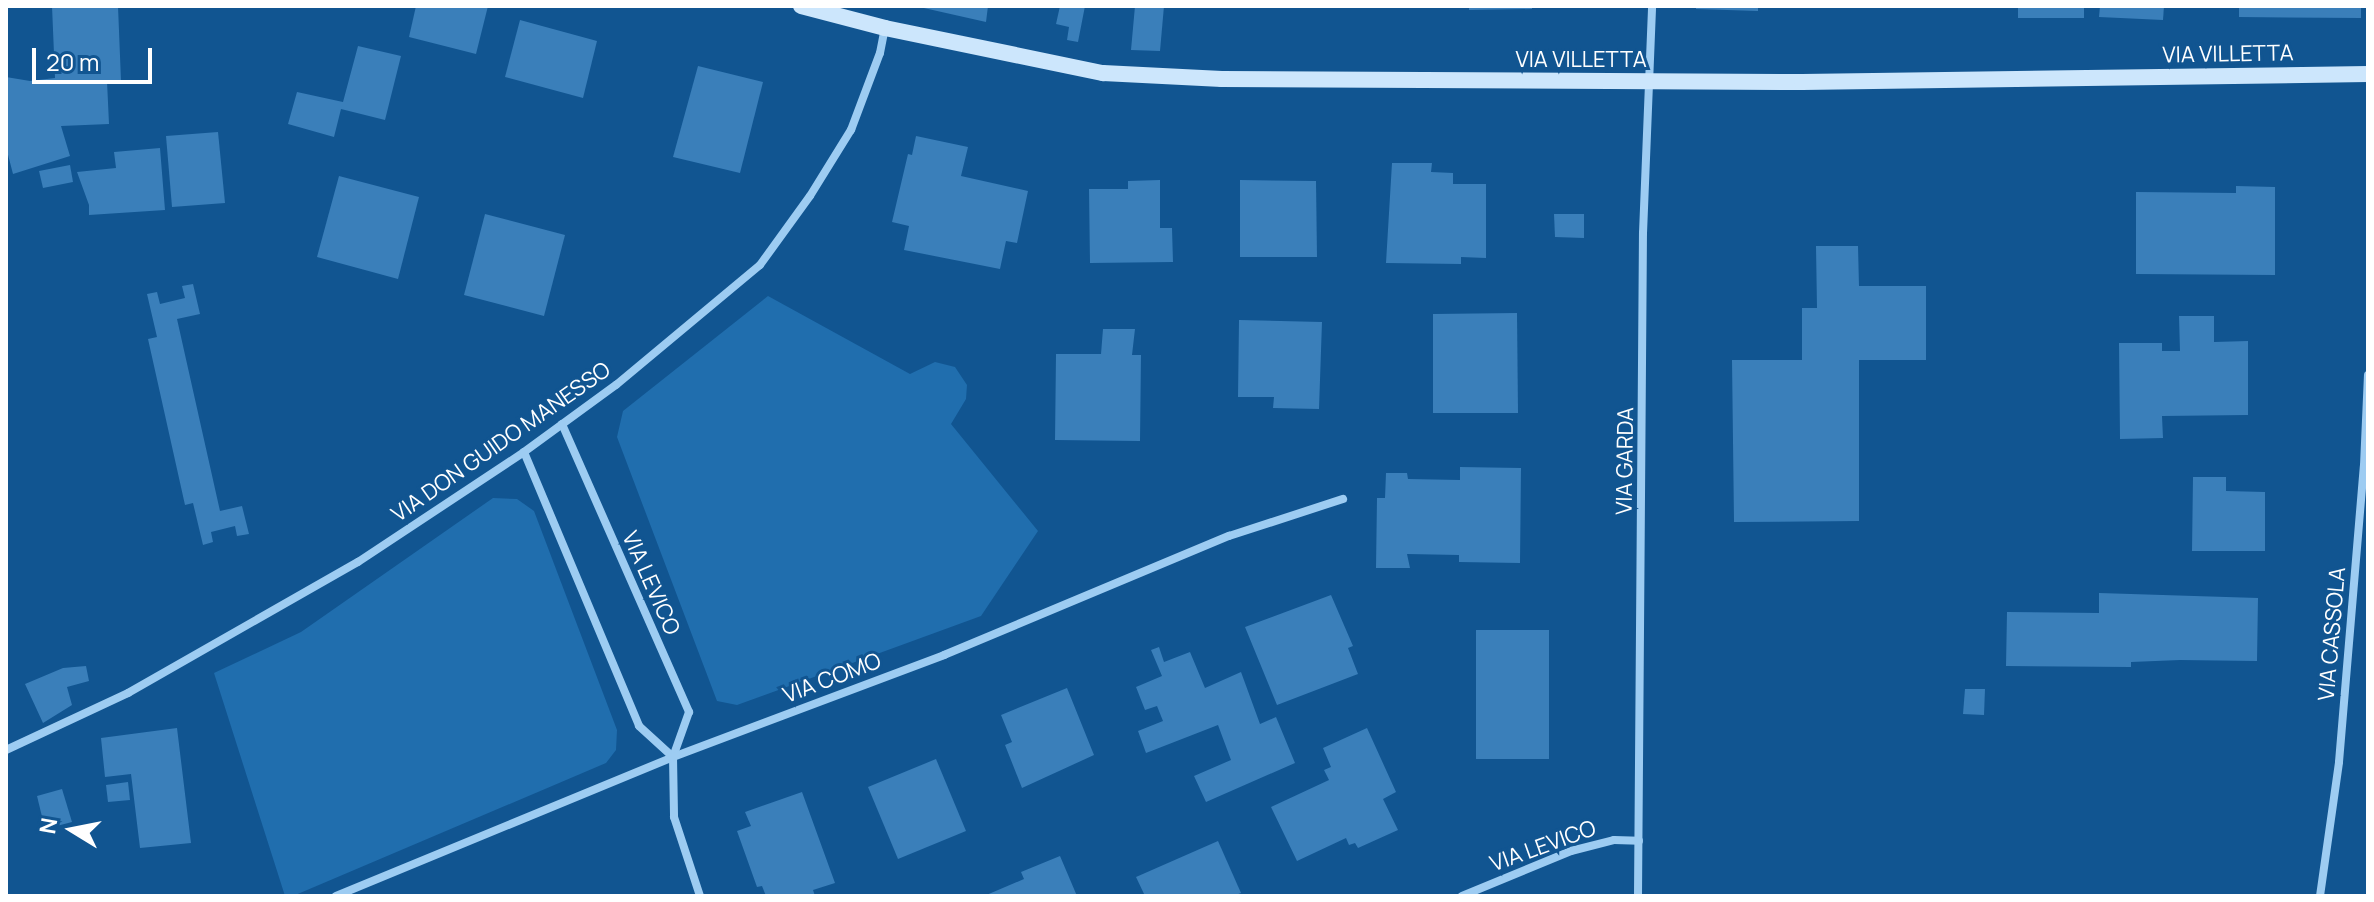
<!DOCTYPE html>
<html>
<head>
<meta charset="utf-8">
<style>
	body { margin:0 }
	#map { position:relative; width:2374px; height:902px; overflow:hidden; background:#115591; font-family:Manrope,sans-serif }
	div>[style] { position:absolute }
	.green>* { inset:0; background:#206eae }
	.building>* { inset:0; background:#3a7fba }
	.street>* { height:8px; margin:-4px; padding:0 4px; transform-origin:4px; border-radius:4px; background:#9dccf2 }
	.secondary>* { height:16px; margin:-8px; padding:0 8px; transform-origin:8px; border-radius:8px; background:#cce6fc }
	span { translate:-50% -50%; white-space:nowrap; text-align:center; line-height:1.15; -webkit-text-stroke:6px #115591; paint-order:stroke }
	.street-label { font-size:22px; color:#fff }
	.frame { position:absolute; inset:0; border:8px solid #fff; pointer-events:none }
	.north { position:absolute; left:32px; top:790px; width:80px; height:80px; -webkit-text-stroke:6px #115591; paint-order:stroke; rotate:280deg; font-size:22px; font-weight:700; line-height:32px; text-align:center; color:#fff }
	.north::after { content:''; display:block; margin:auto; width:28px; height:36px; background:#fff; clip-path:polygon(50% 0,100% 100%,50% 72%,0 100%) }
	.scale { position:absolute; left:32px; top:48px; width:120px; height:36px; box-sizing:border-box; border:4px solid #fff; border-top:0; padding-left:10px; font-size:24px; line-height:28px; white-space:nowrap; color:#fff; -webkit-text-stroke:6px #115591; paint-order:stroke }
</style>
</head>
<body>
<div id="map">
	<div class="green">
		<div style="clip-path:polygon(768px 296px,910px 374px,935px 362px,955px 367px,967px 385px,966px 399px,951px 424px,1038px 531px,981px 616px,737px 705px,717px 701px,617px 437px,623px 411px)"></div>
		<div style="clip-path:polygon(493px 498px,517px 499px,534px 511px,617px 730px,616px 750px,606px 763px,293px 896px,285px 896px,214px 673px,301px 632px)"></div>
	</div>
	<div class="building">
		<div style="clip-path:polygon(52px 6px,118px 6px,121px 81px,107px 81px,109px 124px,61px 126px,70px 156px,13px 174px,6px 147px,6px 77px,30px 81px,55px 78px)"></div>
		<div style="clip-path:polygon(416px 6px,488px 6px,476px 54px,409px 37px)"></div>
		<div style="clip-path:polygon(915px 6px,988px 6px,986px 22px)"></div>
		<div style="clip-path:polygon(1060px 6px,1085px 6px,1078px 42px,1067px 40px,1069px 27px,1056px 24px)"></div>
		<div style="clip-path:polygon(1135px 6px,1164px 6px,1160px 51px,1131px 50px)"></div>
		<div style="clip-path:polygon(1469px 6px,1532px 6px,1532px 9px,1469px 10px)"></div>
		<div style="clip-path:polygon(1696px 6px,1758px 6px,1758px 11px,1696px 9px)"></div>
		<div style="clip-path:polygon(2018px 6px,2084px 6px,2084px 18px,2018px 18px)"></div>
		<div style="clip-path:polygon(2100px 6px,2164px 6px,2163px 20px,2099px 17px)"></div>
		<div style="clip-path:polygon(2239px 6px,2361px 6px,2361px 18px,2239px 17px)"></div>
		<div style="clip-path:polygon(520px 20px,597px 41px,583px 98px,505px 77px)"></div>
		<div style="clip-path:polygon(358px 46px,401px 56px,385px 120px,341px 109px,334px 137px,288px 124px,297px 92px,343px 102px)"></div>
		<div style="clip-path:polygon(698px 66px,763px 82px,740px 173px,673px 157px)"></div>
		<div style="clip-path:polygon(218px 132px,225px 203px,172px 207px,166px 136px)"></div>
		<div style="clip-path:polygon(916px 136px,968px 147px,961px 176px,1028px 191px,1017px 243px,1006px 241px,1000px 269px,904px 250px,909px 226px,892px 222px,908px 154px,912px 155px)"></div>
		<div style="clip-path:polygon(160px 148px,165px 210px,89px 215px,89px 205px,77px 172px,116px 168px,114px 152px)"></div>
		<div style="clip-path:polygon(1392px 163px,1432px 163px,1431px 172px,1453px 173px,1453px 184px,1486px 184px,1486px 258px,1461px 257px,1461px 264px,1386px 263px)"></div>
		<div style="clip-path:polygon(70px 165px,73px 182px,43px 188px,39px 171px)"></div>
		<div style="clip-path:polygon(339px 176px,419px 197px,398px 279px,317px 257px)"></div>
		<div style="clip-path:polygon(1160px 180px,1160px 228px,1172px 228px,1173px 262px,1090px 263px,1089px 189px,1128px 189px,1128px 181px)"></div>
		<div style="clip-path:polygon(1240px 180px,1316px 181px,1317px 257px,1240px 257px)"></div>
		<div style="clip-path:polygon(2236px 186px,2275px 187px,2275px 275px,2136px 274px,2136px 192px,2236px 193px)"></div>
		<div style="clip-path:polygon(485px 214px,565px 235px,544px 316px,464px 295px)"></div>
		<div style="clip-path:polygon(1554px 214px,1584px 214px,1584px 238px,1555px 237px)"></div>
		<div style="clip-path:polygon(1816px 246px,1858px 246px,1859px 286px,1926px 286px,1926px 360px,1859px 360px,1859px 521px,1734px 522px,1732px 360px,1802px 360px,1802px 308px,1817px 308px)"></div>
		<div style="clip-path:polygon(193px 284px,200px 314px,177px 319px,220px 511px,242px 506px,249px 534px,237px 536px,235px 526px,211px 532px,213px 542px,203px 545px,193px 503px,185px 505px,148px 339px,157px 337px,147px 294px,157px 292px,160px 304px,185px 298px,182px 286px)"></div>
		<div style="clip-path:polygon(1517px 313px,1518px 413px,1433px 413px,1433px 314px)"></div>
		<div style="clip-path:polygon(2179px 316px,2214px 316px,2214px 342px,2248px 341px,2248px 415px,2162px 416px,2163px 438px,2120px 439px,2119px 343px,2162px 343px,2162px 351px,2180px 351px)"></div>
		<div style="clip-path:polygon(1239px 320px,1322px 322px,1319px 409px,1273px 408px,1274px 397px,1238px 397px)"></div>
		<div style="clip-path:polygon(1103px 329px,1135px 329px,1132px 355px,1141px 355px,1140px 441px,1055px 440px,1056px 354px,1101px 354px)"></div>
		<div style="clip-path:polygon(1460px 467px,1521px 468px,1520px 563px,1459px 562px,1459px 555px,1407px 554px,1410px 568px,1376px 568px,1377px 498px,1385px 498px,1386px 473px,1407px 473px,1408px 479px,1460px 480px)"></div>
		<div style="clip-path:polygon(2193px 477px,2226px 477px,2226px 491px,2265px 492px,2265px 551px,2192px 551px)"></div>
		<div style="clip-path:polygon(2099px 593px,2258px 598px,2257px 661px,2180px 660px,2131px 662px,2131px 667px,2006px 666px,2007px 612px,2099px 613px)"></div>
		<div style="clip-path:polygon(1331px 595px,1353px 646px,1348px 648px,1358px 674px,1277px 705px,1245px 627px)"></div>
		<div style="clip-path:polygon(1476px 630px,1549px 630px,1549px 759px,1476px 759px)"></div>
		<div style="clip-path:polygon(1159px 647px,1164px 662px,1190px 652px,1205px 688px,1241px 672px,1260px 724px,1276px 717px,1295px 763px,1206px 802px,1194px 776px,1231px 760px,1218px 725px,1146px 753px,1138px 731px,1163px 721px,1157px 706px,1145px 710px,1136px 687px,1162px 676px,1151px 650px)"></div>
		<div style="clip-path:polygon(86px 666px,89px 681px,67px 687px,72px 705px,43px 723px,25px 684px,63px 668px)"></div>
		<div style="clip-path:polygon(1067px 688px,1094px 755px,1022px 788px,1005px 745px,1012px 742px,1001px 715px)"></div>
		<div style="clip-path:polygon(1965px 689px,1985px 689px,1984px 715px,1963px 714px)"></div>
		<div style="clip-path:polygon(177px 728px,191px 843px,140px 848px,131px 774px,105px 777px,101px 738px)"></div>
		<div style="clip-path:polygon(1367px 728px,1396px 792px,1383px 799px,1398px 830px,1358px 848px,1355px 843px,1349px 845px,1346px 838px,1297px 861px,1271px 807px,1329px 780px,1324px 770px,1331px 767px,1323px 748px)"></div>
		<div style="clip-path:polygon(936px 759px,966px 831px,898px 859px,868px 787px)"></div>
		<div style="clip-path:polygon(128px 782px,130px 800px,108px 802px,106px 785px)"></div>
		<div style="clip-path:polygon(62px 789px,72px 822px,45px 829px,37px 796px)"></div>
		<div style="clip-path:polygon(802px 792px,835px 883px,813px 890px,815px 896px,766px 896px,762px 886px,757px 887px,737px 831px,751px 826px,745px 812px)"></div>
		<div style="clip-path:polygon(1218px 841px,1241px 893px,1233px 896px,1145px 896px,1136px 877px)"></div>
		<div style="clip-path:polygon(1060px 856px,1077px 896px,984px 896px,1024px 879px,1021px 872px)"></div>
	</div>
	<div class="street">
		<div style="left:562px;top:424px;width:315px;rotate:66.2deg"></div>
		<div style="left:689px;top:712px;width:48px;rotate:109.6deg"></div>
		<div style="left:673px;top:757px;width:60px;rotate:89deg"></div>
		<div style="left:674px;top:817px;width:83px;rotate:71.8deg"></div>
		<div style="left:524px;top:452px;width:297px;rotate:67.2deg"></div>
		<div style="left:639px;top:726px;width:46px;rotate:42.4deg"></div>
		<div style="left:6px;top:750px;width:135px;rotate:-25deg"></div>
		<div style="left:128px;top:693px;width:265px;rotate:-29.7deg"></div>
		<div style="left:358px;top:562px;width:199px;rotate:-33.5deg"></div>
		<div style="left:524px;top:452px;width:114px;rotate:-36.1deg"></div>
		<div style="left:616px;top:385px;width:187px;rotate:-39.8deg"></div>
		<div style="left:760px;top:265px;width:85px;rotate:-54.1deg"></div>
		<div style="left:810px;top:196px;width:78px;rotate:-58.2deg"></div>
		<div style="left:851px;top:130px;width:82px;rotate:-69.4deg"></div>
		<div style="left:880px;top:53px;width:25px;rotate:-79deg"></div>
		<div style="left:336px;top:896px;width:365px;rotate:-22.4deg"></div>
		<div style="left:673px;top:757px;width:290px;rotate:-20.6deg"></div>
		<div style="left:944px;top:655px;width:309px;rotate:-22.7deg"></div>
		<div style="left:1229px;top:536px;width:120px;rotate:-18deg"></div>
		<div style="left:1462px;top:896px;width:118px;rotate:-22.4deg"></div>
		<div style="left:1571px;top:851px;width:44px;rotate:-14.3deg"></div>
		<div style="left:1614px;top:840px;width:25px;rotate:2deg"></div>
		<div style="left:1638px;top:896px;width:663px;rotate:-89.57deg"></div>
		<div style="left:1643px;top:233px;width:227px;rotate:-87.7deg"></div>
		<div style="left:2320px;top:896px;width:135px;rotate:-81.9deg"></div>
		<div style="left:2339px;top:762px;width:297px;rotate:-85.2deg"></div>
		<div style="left:2364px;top:466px;width:91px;rotate:-87.5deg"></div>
	</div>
	<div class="secondary">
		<div style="left:801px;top:6px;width:87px;rotate:14.7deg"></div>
		<div style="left:885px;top:28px;width:223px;rotate:11.7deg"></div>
		<div style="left:1103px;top:73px;width:119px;rotate:2.9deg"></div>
		<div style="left:1222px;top:79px;width:580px;rotate:0.3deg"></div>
		<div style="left:1802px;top:82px;width:566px;rotate:-0.81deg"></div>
	</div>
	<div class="street-label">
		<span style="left:2228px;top:54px;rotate:-1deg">VIA VILLETTA</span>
		<span style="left:1581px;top:60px">VIA VILLETTA</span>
		<span style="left:501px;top:442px;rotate:-35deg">VIA DON GUIDO MANESSO</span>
		<span style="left:1625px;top:461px;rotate:-89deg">VIA GARDA</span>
		<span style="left:651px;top:583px;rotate:66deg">VIA LEVICO</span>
		<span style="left:2332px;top:634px;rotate:-85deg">VIA CASSOLA</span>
		<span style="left:832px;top:678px;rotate:-21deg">VIA COMO</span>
		<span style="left:1543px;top:846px;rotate:-20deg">VIA LEVICO</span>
	</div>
	<div class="frame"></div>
	<div class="north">N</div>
	<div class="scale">20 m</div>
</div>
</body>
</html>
